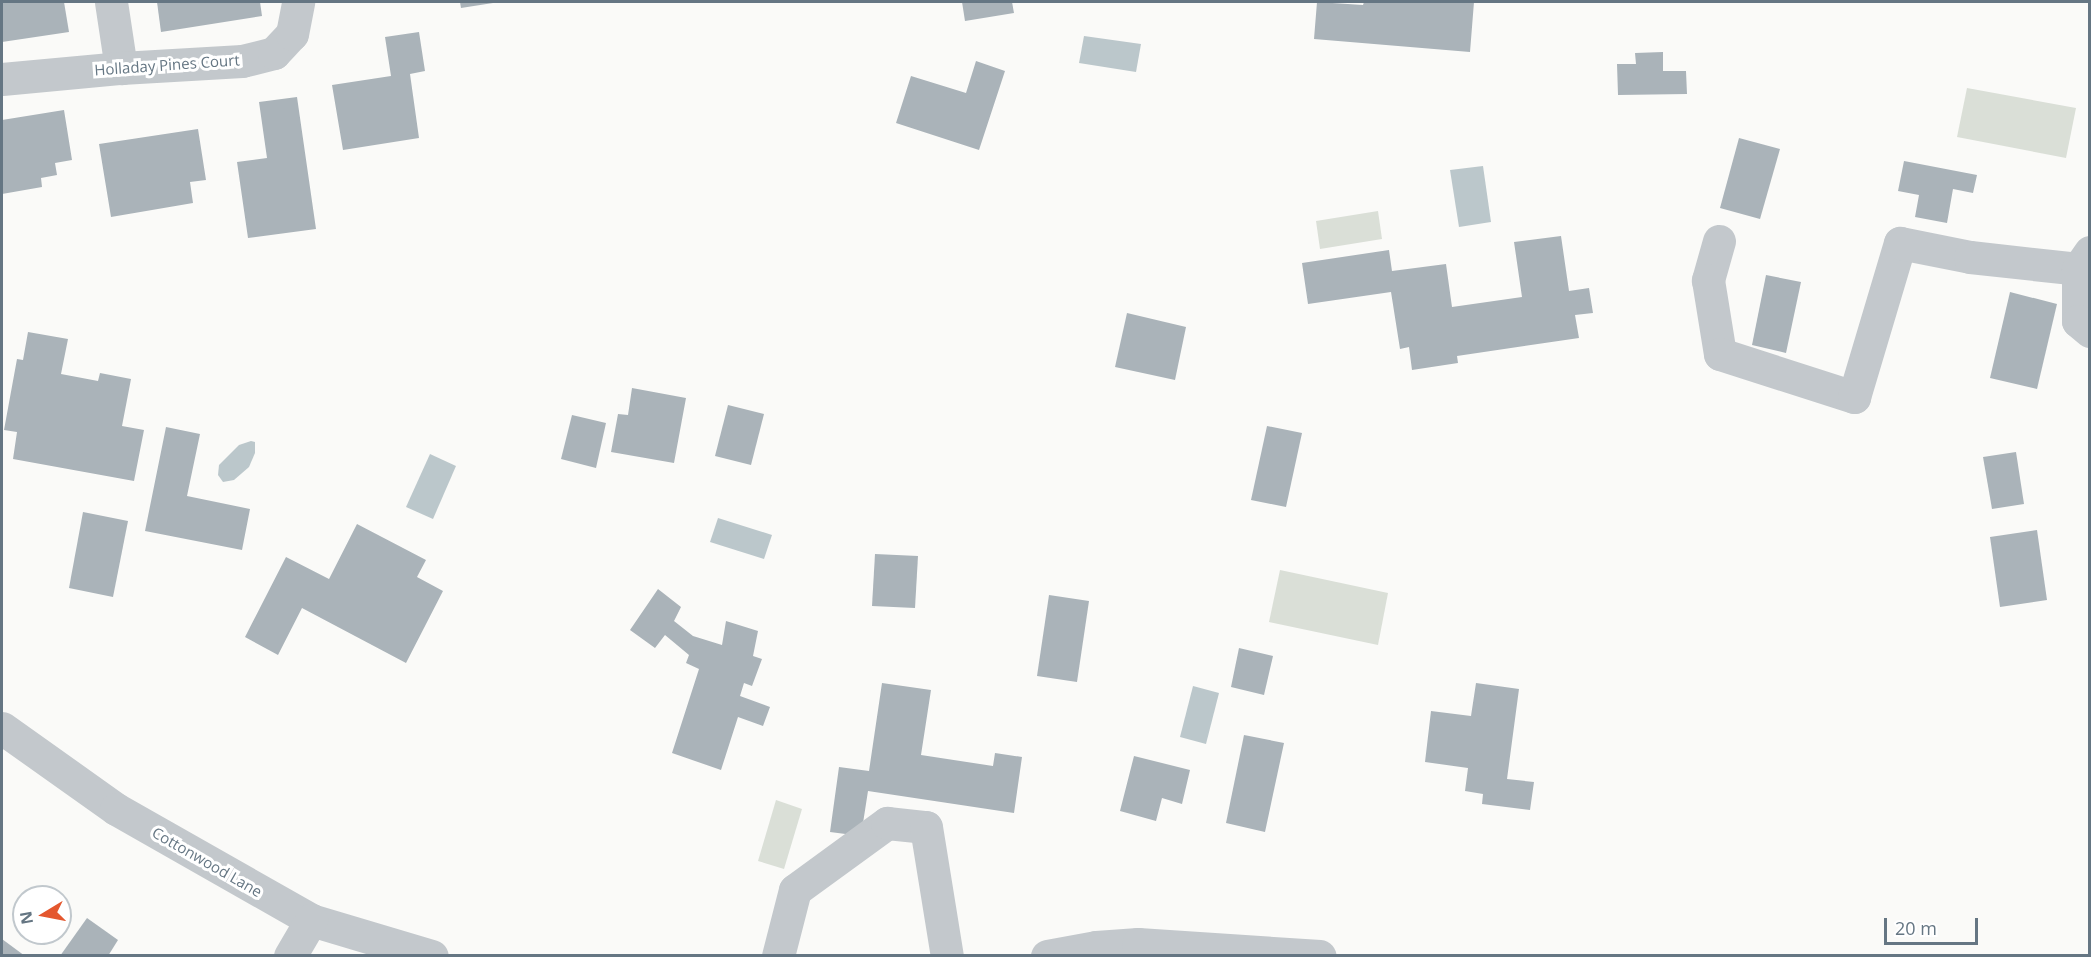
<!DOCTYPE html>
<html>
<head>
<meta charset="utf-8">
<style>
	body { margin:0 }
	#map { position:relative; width:2091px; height:957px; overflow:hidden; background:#fafaf8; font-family:"Open Sans",sans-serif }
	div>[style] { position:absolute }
	.green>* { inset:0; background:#dadfd7 }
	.water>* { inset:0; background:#bbc7cb }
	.building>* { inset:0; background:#aab3b9 }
	.minor>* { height:33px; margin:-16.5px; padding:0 16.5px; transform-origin:16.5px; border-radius:16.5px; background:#c3c8cc }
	span { translate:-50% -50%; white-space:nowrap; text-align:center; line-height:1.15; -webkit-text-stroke:6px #fff; paint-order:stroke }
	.street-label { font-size:15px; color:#657683 }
	.frame { position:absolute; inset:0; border:3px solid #657683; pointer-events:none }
	.north { position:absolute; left:12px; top:885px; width:60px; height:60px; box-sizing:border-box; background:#fff; border:2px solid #c1c8cd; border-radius:50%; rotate:260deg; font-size:16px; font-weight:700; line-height:24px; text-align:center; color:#657683 }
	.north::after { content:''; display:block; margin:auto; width:21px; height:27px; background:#e4572e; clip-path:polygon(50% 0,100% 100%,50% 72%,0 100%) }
	.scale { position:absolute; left:1884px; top:918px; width:94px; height:27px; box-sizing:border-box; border:3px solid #657683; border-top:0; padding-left:8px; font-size:18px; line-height:21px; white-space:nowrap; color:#657683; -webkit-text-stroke:4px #fff; paint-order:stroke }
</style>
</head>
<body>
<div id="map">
	<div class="green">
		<div style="clip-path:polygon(1967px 88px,2076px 108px,2066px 158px,1957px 137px)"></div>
		<div style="clip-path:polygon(1378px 211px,1382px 239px,1320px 249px,1316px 221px)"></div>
		<div style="clip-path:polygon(1280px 570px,1388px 593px,1378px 645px,1269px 622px)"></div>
		<div style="clip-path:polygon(776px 800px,802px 809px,784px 869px,758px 861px)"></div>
	</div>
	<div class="water">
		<div style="clip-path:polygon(1084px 36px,1141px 44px,1136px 72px,1079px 63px)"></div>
		<div style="clip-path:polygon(1483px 166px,1491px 222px,1459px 227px,1450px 170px)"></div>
		<div style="clip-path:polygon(251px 441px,255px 442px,255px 453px,249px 467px,234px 480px,223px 482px,218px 475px,219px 465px,239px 445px)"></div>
		<div style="clip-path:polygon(430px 454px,456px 466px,433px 519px,406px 507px)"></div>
		<div style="clip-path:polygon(718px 518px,772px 535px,764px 559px,710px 542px)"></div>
		<div style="clip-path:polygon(1193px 686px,1219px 693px,1206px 744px,1180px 737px)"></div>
	</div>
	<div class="building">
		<div style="clip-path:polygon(2px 2px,64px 2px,69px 32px,2px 42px)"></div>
		<div style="clip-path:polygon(157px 2px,260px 2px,262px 16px,161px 32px)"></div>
		<div style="clip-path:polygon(460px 2px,493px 2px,493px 3px,461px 8px)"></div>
		<div style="clip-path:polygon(962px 2px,1012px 2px,1014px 13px,965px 21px)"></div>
		<div style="clip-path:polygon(1317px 2px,1363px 5px,1364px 2px,1474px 2px,1470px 52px,1314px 39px)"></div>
		<div style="clip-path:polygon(419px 32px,425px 71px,410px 74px,419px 138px,343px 150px,332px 85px,391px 76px,385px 37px)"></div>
		<div style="clip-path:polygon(1663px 52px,1663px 71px,1686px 71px,1687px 94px,1618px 95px,1617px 64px,1636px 64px,1635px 53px)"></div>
		<div style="clip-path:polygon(976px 61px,1005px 71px,979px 150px,896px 123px,911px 76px,966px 93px)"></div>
		<div style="clip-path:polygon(297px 97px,316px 229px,248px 238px,237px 162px,267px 158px,259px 102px)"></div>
		<div style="clip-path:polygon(64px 110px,72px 160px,55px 163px,57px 175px,41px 178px,42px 187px,2px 194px,2px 120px)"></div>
		<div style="clip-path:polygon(198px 129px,206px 180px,190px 182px,193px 203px,111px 217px,99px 144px)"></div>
		<div style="clip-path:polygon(1739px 138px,1780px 149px,1760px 219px,1720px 208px)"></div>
		<div style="clip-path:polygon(1904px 161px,1977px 175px,1973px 193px,1953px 189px,1947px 223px,1915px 217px,1919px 195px,1898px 191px)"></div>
		<div style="clip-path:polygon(1561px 236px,1569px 291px,1589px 288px,1593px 313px,1575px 315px,1579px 338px,1457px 356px,1458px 363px,1412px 370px,1409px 347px,1400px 349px,1391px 292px,1308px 304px,1302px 263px,1389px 250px,1392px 271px,1446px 264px,1452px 307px,1522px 297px,1514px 242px)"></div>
		<div style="clip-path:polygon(1766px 275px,1801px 282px,1786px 353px,1752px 345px)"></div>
		<div style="clip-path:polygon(2010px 292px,2057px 304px,2037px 389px,1990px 378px)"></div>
		<div style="clip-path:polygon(1127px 313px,1186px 327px,1175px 380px,1115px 367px)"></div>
		<div style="clip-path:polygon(28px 332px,68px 339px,61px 374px,98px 381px,100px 373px,131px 379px,122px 426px,144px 430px,134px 481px,13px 459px,17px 432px,4px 430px,17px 359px,23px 360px)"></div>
		<div style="clip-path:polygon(632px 388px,686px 398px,674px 463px,611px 452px,618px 414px,628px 415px)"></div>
		<div style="clip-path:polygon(728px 405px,764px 414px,751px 465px,715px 456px)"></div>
		<div style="clip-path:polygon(572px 415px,606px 423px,596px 468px,561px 459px)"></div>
		<div style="clip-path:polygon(1267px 426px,1302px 433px,1286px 507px,1251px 500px)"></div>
		<div style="clip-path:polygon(166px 427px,200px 434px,187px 496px,250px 509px,242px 550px,145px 531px)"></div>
		<div style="clip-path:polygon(2016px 452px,2024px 504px,1992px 509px,1983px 457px)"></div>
		<div style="clip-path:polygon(83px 512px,128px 521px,113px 597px,69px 588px)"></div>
		<div style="clip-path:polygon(357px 524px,426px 560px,417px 577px,443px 591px,406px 663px,302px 608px,278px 655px,245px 637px,286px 557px,329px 579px)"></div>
		<div style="clip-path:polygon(2037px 530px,2047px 600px,2000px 607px,1990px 537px)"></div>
		<div style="clip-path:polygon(875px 554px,918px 556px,915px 608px,872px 606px)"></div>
		<div style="clip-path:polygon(658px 589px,681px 607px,674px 621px,693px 636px,722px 645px,726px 621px,758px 631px,753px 656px,762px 659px,752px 686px,744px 683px,740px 696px,770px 707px,763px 726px,738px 717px,721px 770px,672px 753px,699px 669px,686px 663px,689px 655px,665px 635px,655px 648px,630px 630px)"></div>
		<div style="clip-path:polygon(1049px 595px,1089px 601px,1077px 682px,1037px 676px)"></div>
		<div style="clip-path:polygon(1239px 648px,1273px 656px,1264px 695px,1231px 687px)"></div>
		<div style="clip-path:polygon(882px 683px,931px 690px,921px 755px,993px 766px,995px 753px,1022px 757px,1014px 813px,868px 791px,861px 836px,830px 832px,839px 767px,869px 771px)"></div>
		<div style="clip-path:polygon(1476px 683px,1519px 689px,1507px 779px,1534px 782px,1530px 810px,1482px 804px,1483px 794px,1465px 791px,1468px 768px,1425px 762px,1431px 711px,1471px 716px)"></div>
		<div style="clip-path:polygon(1244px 735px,1284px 743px,1265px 832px,1226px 823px)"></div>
		<div style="clip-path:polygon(1134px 756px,1190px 770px,1182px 804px,1162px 798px,1156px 821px,1120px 811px)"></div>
		<div style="clip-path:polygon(87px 918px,118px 940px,108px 956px,60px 956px)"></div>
		<div style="clip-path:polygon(2px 939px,25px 956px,2px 956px)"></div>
	</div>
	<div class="minor">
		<div style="left:111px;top:2px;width:67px;rotate:81.4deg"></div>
		<div style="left:2px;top:79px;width:120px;rotate:-5.3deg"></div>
		<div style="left:121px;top:68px;width:121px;rotate:-3.3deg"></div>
		<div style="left:242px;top:61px;width:33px;rotate:-14deg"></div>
		<div style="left:274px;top:53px;width:26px;rotate:-47deg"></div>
		<div style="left:292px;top:34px;width:33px;rotate:-79deg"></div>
		<div style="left:1719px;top:241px;width:41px;rotate:105.8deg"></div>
		<div style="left:1708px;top:280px;width:75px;rotate:80.8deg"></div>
		<div style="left:1720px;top:354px;width:141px;rotate:17.8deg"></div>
		<div style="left:1854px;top:397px;width:161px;rotate:-73.4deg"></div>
		<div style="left:1900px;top:243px;width:71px;rotate:11.3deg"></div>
		<div style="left:1970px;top:257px;width:109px;rotate:6.3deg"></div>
		<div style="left:2090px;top:252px;width:21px;rotate:125deg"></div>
		<div style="left:2078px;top:269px;width:52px;rotate:90deg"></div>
		<div style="left:2078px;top:321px;width:16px;rotate:40deg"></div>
		<div style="left:2px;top:728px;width:140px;rotate:35.4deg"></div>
		<div style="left:116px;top:809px;width:224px;rotate:29.6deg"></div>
		<div style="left:311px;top:920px;width:126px;rotate:16.6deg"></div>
		<div style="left:290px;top:956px;width:42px;rotate:-59.7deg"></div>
		<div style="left:778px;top:956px;width:68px;rotate:-75.6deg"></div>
		<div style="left:795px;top:890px;width:114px;rotate:-36.1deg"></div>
		<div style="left:887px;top:823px;width:39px;rotate:6deg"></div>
		<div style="left:926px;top:827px;width:131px;rotate:80.8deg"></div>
		<div style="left:1047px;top:956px;width:50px;rotate:-10.4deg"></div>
		<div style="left:1096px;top:947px;width:42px;rotate:-4.1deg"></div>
		<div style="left:1138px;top:944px;width:182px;rotate:3.8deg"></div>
	</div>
	<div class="street-label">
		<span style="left:167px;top:65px;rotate:-4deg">Holladay Pines Court</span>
		<span style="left:207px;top:862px;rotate:30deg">Cottonwood Lane</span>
	</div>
	<div class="frame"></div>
	<div class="north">N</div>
	<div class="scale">20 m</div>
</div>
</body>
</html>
